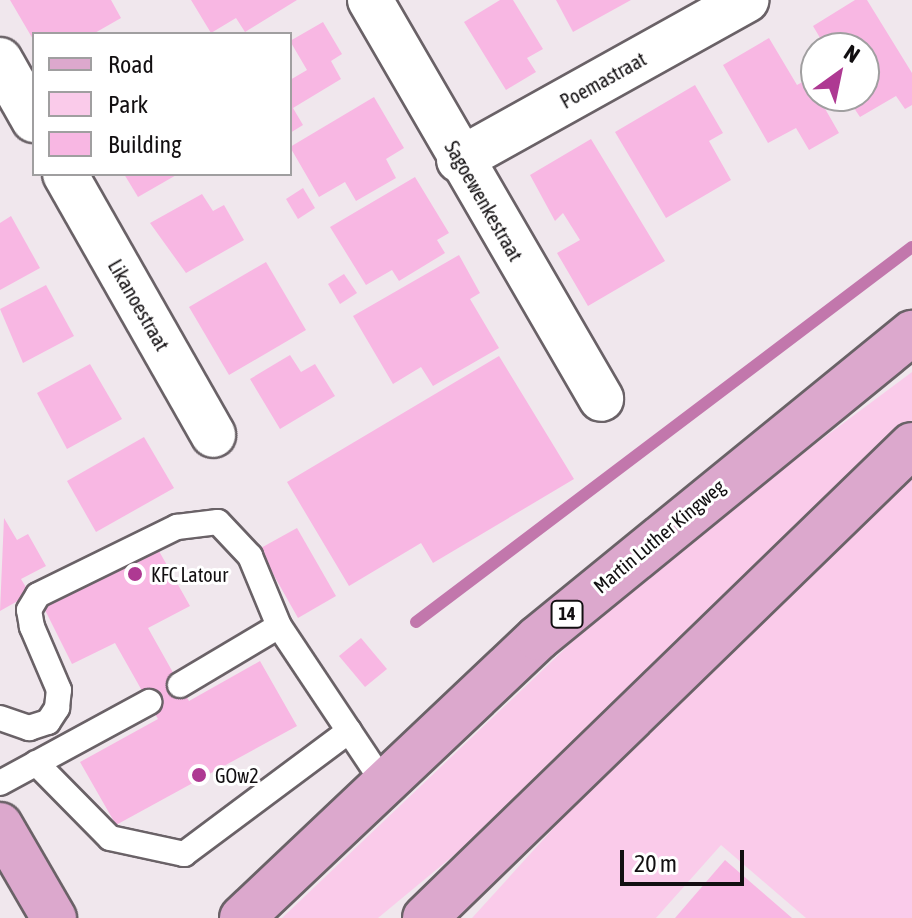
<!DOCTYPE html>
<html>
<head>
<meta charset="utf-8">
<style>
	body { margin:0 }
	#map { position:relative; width:912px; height:918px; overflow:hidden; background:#f0e7ed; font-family:"Asap Condensed",sans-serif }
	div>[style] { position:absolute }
	.green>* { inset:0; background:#facbea }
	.stream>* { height:12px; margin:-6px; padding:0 6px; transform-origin:6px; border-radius:6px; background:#c277ac }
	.building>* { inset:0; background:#f8b7e3 }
	.roads { filter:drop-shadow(2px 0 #6a6267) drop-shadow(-2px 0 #6a6267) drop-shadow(0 2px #6a6267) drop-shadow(0 -2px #6a6267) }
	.service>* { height:24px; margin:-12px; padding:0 12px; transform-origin:12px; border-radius:12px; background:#fff }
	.minor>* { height:44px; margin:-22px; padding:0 22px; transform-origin:22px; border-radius:22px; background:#fff }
	.primary>* { height:44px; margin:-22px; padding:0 22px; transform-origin:22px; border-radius:22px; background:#dca8cd }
	.dots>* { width:22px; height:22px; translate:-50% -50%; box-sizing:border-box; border:4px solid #fff; border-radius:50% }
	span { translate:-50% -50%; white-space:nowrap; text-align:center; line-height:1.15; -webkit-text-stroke:6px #fff; paint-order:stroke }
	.shield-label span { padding:2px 6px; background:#fff; border:2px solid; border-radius:6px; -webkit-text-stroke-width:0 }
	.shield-label { font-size:18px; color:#120f11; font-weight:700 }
	.street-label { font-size:20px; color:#120f11 }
	.poi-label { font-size:20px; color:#120f11 }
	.left { translate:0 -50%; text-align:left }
	.legend { position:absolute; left:32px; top:32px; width:260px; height:144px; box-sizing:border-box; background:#fff; border:2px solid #a09fa0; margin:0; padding:10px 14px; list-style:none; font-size:24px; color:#120f11 }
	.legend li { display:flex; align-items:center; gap:16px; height:40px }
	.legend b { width:40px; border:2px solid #a09fa0 }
	.north { position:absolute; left:800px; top:32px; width:80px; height:80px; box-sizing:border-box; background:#fff; border:2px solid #a09fa0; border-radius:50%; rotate:33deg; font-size:22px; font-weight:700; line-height:32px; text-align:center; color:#120f11 }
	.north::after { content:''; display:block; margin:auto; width:28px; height:36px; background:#ae3992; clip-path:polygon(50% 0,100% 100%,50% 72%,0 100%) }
	.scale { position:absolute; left:620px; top:850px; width:124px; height:36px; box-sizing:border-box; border:4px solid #120f11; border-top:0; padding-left:10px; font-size:24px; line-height:28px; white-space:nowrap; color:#120f11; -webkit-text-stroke:6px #fff; paint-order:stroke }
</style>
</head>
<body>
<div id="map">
	<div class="green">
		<div style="clip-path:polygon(912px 372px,912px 420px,523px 798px,378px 918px,282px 918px,653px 565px)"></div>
		<div style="clip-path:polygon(912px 466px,912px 918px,806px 918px,721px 845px,656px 918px,472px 918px,611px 765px,803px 585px)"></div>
	</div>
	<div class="stream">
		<div style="left:416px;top:622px;width:622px;rotate:-37.09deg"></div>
	</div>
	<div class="building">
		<div style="clip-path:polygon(10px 0,111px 0,121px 18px,93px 34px,34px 34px,34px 41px)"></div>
		<div style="clip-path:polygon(191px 0,297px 0,245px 32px,236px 18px,211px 33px)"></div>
		<div style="clip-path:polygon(500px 0,513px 0,543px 49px,527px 58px,536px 72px,506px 90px,464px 22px)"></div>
		<div style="clip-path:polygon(556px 0,631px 0,573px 32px)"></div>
		<div style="clip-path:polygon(855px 0,867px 0,912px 73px,912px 105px,905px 109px,896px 96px,860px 117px,846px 96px,864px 96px,864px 48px,826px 48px,813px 26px)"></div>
		<div style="clip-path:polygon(323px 22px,342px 54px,331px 61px,341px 79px,293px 108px,303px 125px,290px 133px,290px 80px,307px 70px,290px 41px)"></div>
		<div style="clip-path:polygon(769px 38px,797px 85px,808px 79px,839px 133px,809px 150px,796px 128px,768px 143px,723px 65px)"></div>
		<div style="clip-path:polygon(695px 85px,723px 133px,709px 141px,731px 180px,666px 218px,615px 132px)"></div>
		<div style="clip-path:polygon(374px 97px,404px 148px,386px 159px,396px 178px,356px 201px,345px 182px,319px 197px,290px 147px)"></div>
		<div style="clip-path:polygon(591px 139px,665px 261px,588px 306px,557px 253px,580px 240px,563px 213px,555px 221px,530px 175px)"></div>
		<div style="clip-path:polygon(124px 174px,178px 174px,138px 197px)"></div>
		<div style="clip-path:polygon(415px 177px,449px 233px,437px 240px,445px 253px,399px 281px,392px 270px,366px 285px,330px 227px)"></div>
		<div style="clip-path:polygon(303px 188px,315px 208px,298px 219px,286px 199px)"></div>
		<div style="clip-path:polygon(202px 194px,213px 211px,224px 205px,244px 240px,186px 273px,150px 223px)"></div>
		<div style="clip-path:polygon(11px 216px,40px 268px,0 290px,0 223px)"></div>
		<div style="clip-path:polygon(459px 255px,480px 293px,470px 299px,499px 348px,433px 386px,421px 367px,393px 384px,353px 316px)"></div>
		<div style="clip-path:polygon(266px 262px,306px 330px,229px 375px,189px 307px)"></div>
		<div style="clip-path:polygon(344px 274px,357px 293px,340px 304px,328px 284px)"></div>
		<div style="clip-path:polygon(46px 285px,74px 336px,23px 363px,0 309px)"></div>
		<div style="clip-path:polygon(290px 355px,301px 372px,315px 364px,335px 396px,280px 429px,250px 379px)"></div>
		<div style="clip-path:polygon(499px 356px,574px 479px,433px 563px,421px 543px,349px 586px,287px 482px)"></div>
		<div style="clip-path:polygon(90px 364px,122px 419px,67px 449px,37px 393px)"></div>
		<div style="clip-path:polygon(144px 437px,174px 488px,96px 532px,67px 481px)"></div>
		<div style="clip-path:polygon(4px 518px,17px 540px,28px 534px,46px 566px,21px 579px,30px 594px,0 611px)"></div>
		<div style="clip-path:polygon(297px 528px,336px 596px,298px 618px,259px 549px)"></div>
		<div style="clip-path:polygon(155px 544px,190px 606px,148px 628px,189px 701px,260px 661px,297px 726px,116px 825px,80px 762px,158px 719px,115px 643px,72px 664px,42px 604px)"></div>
		<div style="clip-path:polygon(361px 638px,387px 669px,365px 687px,339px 656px)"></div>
		<div style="clip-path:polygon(725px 860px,792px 918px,675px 918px)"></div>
	</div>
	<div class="roads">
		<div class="service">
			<div style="left:180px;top:685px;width:115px;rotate:-30.8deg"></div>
			<div style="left:0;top:718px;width:31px;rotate:19deg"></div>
			<div style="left:29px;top:728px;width:20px;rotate:-18deg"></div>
			<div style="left:48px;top:722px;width:17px;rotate:-57deg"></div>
			<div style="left:57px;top:708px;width:18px;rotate:-84deg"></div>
			<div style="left:59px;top:690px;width:69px;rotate:-113.2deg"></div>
			<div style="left:32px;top:627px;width:17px;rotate:-100deg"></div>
			<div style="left:29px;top:610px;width:17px;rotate:-59deg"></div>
			<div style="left:38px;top:595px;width:155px;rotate:-26.1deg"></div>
			<div style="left:177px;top:527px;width:41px;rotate:-7deg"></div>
			<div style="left:218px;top:522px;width:47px;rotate:46.7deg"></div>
			<div style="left:250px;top:556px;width:76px;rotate:67.5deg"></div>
			<div style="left:279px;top:626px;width:187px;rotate:56.3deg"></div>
			<div style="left:36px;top:763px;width:105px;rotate:45.4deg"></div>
			<div style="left:110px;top:838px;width:76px;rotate:12.2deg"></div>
			<div style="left:184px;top:854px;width:206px;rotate:-36.7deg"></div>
			<div style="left:0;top:783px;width:170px;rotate:-28.5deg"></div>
		</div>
		<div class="minor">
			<div style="left:370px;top:0;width:461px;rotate:59.9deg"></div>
			<div style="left:0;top:60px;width:69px;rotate:60.5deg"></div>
			<div style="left:459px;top:160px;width:329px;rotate:-29.1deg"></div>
			<div style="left:65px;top:174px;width:300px;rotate:60.4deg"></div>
		</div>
		<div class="primary">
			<div style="left:0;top:825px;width:108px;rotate:59.9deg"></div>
			<div style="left:242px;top:918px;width:407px;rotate:-43.4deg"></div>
			<div style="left:538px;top:638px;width:483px;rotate:-39.2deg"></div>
			<div style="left:425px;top:918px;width:679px;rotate:-44.16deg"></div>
		</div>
	</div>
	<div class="dots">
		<div style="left:135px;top:574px;background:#ae3992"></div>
		<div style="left:199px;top:775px;background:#ae3992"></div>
	</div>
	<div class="shield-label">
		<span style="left:567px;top:614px">14</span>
	</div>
	<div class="street-label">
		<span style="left:603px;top:80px;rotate:-29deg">Poemastraat</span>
		<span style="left:484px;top:201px;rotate:60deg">Sagoewenkestraat</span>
		<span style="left:139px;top:305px;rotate:60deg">Likanoestraat</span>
		<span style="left:659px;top:536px;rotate:-40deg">Martin Luther Kingweg</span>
	</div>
	<div class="poi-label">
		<span class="left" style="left:151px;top:574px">KFC Latour</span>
		<span class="left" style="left:215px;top:775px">GOw2</span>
	</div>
	<ul class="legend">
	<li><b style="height:10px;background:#dca8cd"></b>Road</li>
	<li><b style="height:22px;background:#facbea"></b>Park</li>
	<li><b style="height:22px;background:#f8b7e3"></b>Building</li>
	</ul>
	<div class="north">N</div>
	<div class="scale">20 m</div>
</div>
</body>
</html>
